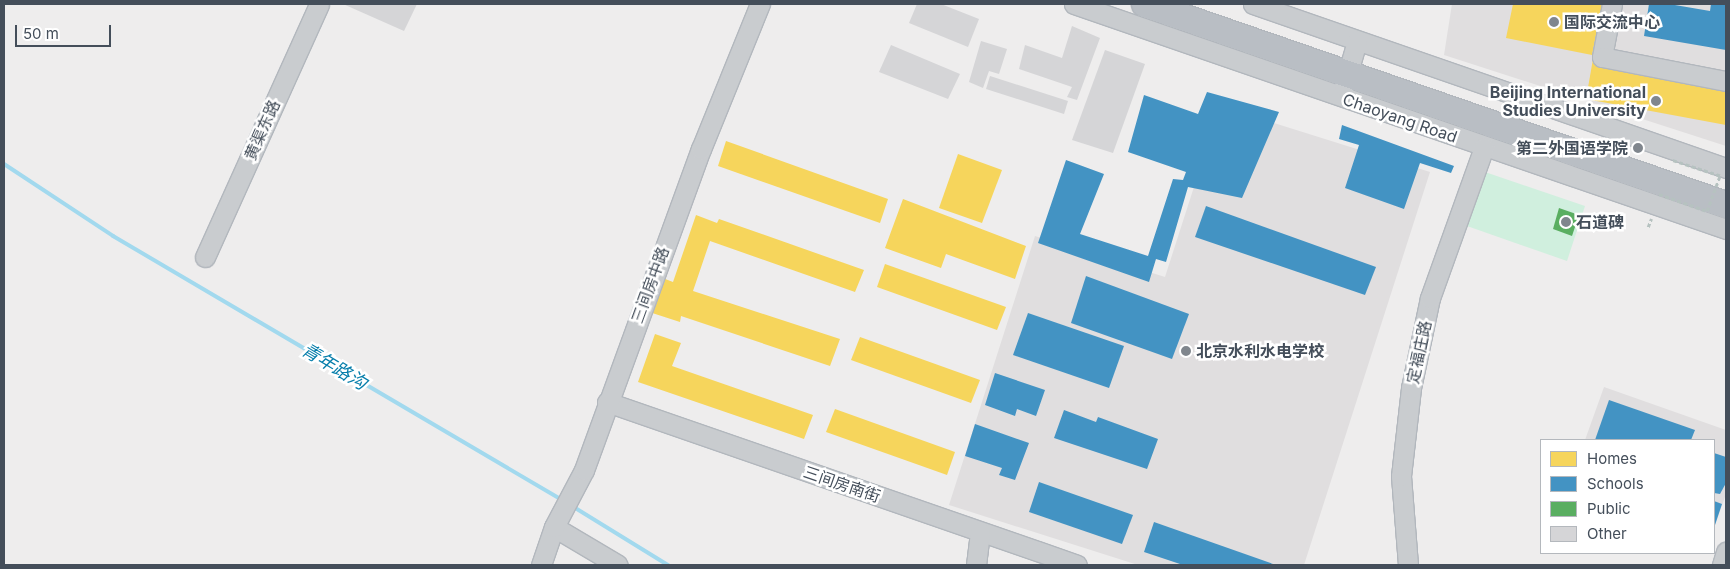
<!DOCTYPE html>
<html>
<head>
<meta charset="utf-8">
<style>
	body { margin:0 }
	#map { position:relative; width:1730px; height:569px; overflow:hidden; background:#eeeded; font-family:Inter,"Noto Sans SC",sans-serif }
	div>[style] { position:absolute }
	.education>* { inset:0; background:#e0dedf }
	.green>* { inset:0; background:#d0efde }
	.homes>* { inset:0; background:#f6d55c }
	.schools>* { inset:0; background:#4393c3 }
	.public>* { inset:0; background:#5aae61 }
	.stream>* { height:4px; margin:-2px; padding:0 2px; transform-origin:2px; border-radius:2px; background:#a2d9ee }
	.building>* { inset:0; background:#d5d5d7 }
	.path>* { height:2.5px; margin-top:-1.25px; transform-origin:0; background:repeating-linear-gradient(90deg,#b6c2c0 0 4px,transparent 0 6.5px) }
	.roads { filter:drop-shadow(1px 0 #b2b7bd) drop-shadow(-1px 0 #b2b7bd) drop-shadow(0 1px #b2b7bd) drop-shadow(0 -1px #b2b7bd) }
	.minor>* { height:19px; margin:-9.5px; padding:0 9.5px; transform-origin:9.5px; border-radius:9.5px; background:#c9cccf }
	.highway>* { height:26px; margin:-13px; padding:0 13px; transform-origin:13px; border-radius:13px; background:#b9bec4 }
	.path-bridge>* { height:2.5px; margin-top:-1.25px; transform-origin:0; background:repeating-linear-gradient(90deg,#b6c2c0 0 4px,transparent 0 6.5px) }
	.dots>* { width:14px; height:14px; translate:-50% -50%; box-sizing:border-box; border:2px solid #fff; border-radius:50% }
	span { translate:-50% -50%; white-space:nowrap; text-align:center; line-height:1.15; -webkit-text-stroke:5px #fff; paint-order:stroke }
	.poi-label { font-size:16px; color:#444e5a; font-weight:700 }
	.left { translate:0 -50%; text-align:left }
	.right { translate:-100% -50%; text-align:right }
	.street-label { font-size:16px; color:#444e5a }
	.water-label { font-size:18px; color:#067eab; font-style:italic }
	.frame { position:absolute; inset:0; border:5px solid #444e5a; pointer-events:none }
	.legend { position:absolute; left:1540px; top:439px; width:175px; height:115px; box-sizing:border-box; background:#fff; border:1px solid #b4b8bd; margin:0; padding:6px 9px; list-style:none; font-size:15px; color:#444e5a }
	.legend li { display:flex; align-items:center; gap:10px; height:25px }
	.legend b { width:25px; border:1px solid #b4b8bd }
	.scale { position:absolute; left:15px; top:25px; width:96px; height:22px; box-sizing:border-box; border:2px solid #444e5a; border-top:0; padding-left:6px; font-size:15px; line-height:18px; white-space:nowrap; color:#444e5a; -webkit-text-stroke:4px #fff; paint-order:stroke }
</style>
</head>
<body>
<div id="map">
	<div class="education">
		<div style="clip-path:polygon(1452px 4px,1726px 4px,1726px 146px,1444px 55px)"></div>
		<div style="clip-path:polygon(1220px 106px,1430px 172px,1304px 565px,1138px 565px,949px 505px,1035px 236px,1165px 277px)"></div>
		<div style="clip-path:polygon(1604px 387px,1726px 430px,1726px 494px,1714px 528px,1714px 440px,1585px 440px)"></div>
	</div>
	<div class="green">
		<div style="clip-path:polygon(1485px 172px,1585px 206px,1567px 261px,1467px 226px)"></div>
	</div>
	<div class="homes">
		<div style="clip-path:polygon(1513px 4px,1602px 5px,1592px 55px,1506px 38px)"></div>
		<div style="clip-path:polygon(1593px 59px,1726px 84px,1726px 125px,1586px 99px)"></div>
		<div style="clip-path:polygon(726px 141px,888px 199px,880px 223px,718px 166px)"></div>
		<div style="clip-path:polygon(958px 154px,1002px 170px,982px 223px,939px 208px)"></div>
		<div style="clip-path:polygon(903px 199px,1026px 246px,1015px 279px,946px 254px,941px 268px,885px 248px)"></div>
		<div style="clip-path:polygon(696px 215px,717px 223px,719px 219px,864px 270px,855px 292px,710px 241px,693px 291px,840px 339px,830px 366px,681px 316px,680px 322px,646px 311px,660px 277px,673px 282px)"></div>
		<div style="clip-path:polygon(885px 264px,1006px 307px,997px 330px,877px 287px)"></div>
		<div style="clip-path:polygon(655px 334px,681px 343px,672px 366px,813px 415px,804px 439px,638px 382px)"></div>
		<div style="clip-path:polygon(860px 337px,980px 380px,971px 403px,851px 360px)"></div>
		<div style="clip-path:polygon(835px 409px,955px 452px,947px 475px,826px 432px)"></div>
	</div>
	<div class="schools">
		<div style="clip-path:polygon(1649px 4px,1669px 4px,1710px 11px,1711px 4px,1726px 4px,1726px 50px,1644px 36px)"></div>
		<div style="clip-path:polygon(1207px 92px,1279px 112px,1242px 198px,1188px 187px,1166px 262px,1156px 259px,1149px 282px,1038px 243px,1066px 160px,1104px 174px,1080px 234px,1148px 256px,1173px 179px,1183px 180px,1186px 172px,1128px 152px,1144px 95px,1198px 114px)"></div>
		<div style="clip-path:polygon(1342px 125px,1454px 166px,1451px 173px,1420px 163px,1404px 209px,1345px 188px,1359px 145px,1339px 139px)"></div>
		<div style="clip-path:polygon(1206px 206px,1376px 267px,1365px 295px,1195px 237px)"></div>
		<div style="clip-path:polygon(1086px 276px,1189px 314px,1172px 359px,1071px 323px)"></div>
		<div style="clip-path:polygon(1028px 313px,1124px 346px,1109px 388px,1013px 355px)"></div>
		<div style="clip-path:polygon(995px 373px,1045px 390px,1036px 416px,1017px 409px,1015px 416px,985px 405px)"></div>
		<div style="clip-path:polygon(1609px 400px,1695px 430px,1691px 440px,1595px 440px)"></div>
		<div style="clip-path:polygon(1064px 410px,1096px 422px,1098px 417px,1158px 439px,1147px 469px,1054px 438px)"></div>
		<div style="clip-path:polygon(975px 424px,1029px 443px,1015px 480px,999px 475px,1002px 468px,965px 456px)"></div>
		<div style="clip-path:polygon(1714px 453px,1726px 457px,1726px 483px,1720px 494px,1714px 493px)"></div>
		<div style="clip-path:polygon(1039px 482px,1133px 515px,1122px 544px,1029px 512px)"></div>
		<div style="clip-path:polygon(1714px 501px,1722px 504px,1714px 528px)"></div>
		<div style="clip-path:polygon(1154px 522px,1276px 565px,1183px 565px,1144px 552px)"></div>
	</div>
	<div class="public">
		<div style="clip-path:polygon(1559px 208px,1579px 215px,1572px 236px,1553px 229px)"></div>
	</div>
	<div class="stream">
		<div style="left:4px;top:164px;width:131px;rotate:33.4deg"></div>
		<div style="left:113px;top:236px;width:521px;rotate:30.45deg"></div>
		<div style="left:572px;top:506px;width:113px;rotate:31.6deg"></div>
	</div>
	<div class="building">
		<div style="clip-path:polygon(343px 4px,417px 4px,404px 31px)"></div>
		<div style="clip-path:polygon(917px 4px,941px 4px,979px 19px,968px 47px,909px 23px)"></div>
		<div style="clip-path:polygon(1072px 26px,1100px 38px,1077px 100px,1067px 97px,1072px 87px,1019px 69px,1025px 45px,1062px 58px)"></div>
		<div style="clip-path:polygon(981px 41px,1007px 49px,999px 74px,989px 71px,983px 88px,969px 82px)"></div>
		<div style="clip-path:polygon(891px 45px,960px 74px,948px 99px,879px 72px)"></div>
		<div style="clip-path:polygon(1105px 50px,1145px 64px,1113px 153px,1072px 140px)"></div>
		<div style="clip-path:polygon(990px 76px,1068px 101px,1064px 114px,986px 89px)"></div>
	</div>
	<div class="path">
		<div style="left:1648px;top:227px;width:9px;rotate:-69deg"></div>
	</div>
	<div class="roads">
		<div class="minor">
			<div style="left:1074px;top:4px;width:690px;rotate:19.04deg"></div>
			<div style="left:1253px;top:4px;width:501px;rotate:19.12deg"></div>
			<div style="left:1612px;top:4px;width:54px;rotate:100.7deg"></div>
			<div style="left:1602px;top:57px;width:126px;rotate:11deg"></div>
			<div style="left:1344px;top:86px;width:47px;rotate:-73.9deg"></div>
			<div style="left:205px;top:257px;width:277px;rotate:-65.7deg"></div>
			<div style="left:607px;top:402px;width:497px;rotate:19.1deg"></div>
			<div style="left:554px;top:527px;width:74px;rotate:30.7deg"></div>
			<div style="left:541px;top:565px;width:40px;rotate:-71.1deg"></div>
			<div style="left:554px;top:527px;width:64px;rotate:-62.2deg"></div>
			<div style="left:584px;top:470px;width:342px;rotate:-70deg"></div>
			<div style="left:701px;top:149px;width:157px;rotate:-67.9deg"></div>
			<div style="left:976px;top:565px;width:33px;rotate:-83deg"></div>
			<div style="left:1408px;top:565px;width:89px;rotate:-94.5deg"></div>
			<div style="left:1401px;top:476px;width:89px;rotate:-83.5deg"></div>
			<div style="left:1411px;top:388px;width:92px;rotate:-78.1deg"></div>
			<div style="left:1430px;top:298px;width:160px;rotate:-70.3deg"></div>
			<div style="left:1722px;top:565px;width:14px;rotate:-73deg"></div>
		</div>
		<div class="highway">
			<div style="left:1145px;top:4px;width:615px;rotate:19.08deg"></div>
		</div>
	</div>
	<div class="path-bridge">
		<div style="left:1659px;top:194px;width:51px;rotate:19.5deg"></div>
		<div style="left:1707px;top:211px;width:37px;rotate:-70deg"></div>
		<div style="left:1720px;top:176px;width:52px;rotate:-161.9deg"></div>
	</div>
	<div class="dots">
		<div style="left:1554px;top:22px;background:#80868d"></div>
		<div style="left:1656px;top:101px;background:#80868d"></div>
		<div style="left:1638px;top:148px;background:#80868d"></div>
		<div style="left:1566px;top:222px;background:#80868d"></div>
		<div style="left:1186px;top:351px;background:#80868d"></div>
	</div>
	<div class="poi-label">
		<span class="left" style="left:1564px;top:22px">国际交流中心</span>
		<span class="right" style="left:1646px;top:101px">Beijing International<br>Studies University</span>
		<span class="right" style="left:1628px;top:148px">第二外国语学院</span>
		<span class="left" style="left:1576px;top:222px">石道碑</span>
		<span class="left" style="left:1196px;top:351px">北京水利水电学校</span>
	</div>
	<div class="street-label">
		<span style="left:1400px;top:118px;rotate:19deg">Chaoyang Road</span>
		<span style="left:262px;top:130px;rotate:-66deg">黄渠东路</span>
		<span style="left:650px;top:285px;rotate:-70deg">三间房中路</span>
		<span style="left:1419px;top:352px;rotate:-78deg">定福庄路</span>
		<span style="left:842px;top:484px;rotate:19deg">三间房南街</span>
	</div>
	<div class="water-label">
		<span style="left:334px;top:367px;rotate:31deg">青年路沟</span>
	</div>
	<div class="frame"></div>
	<ul class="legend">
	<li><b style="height:14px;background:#f6d55c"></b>Homes</li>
	<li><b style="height:14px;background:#4393c3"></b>Schools</li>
	<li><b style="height:14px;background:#5aae61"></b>Public</li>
	<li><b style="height:14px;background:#d5d5d7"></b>Other</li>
	</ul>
	<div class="scale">50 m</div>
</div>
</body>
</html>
